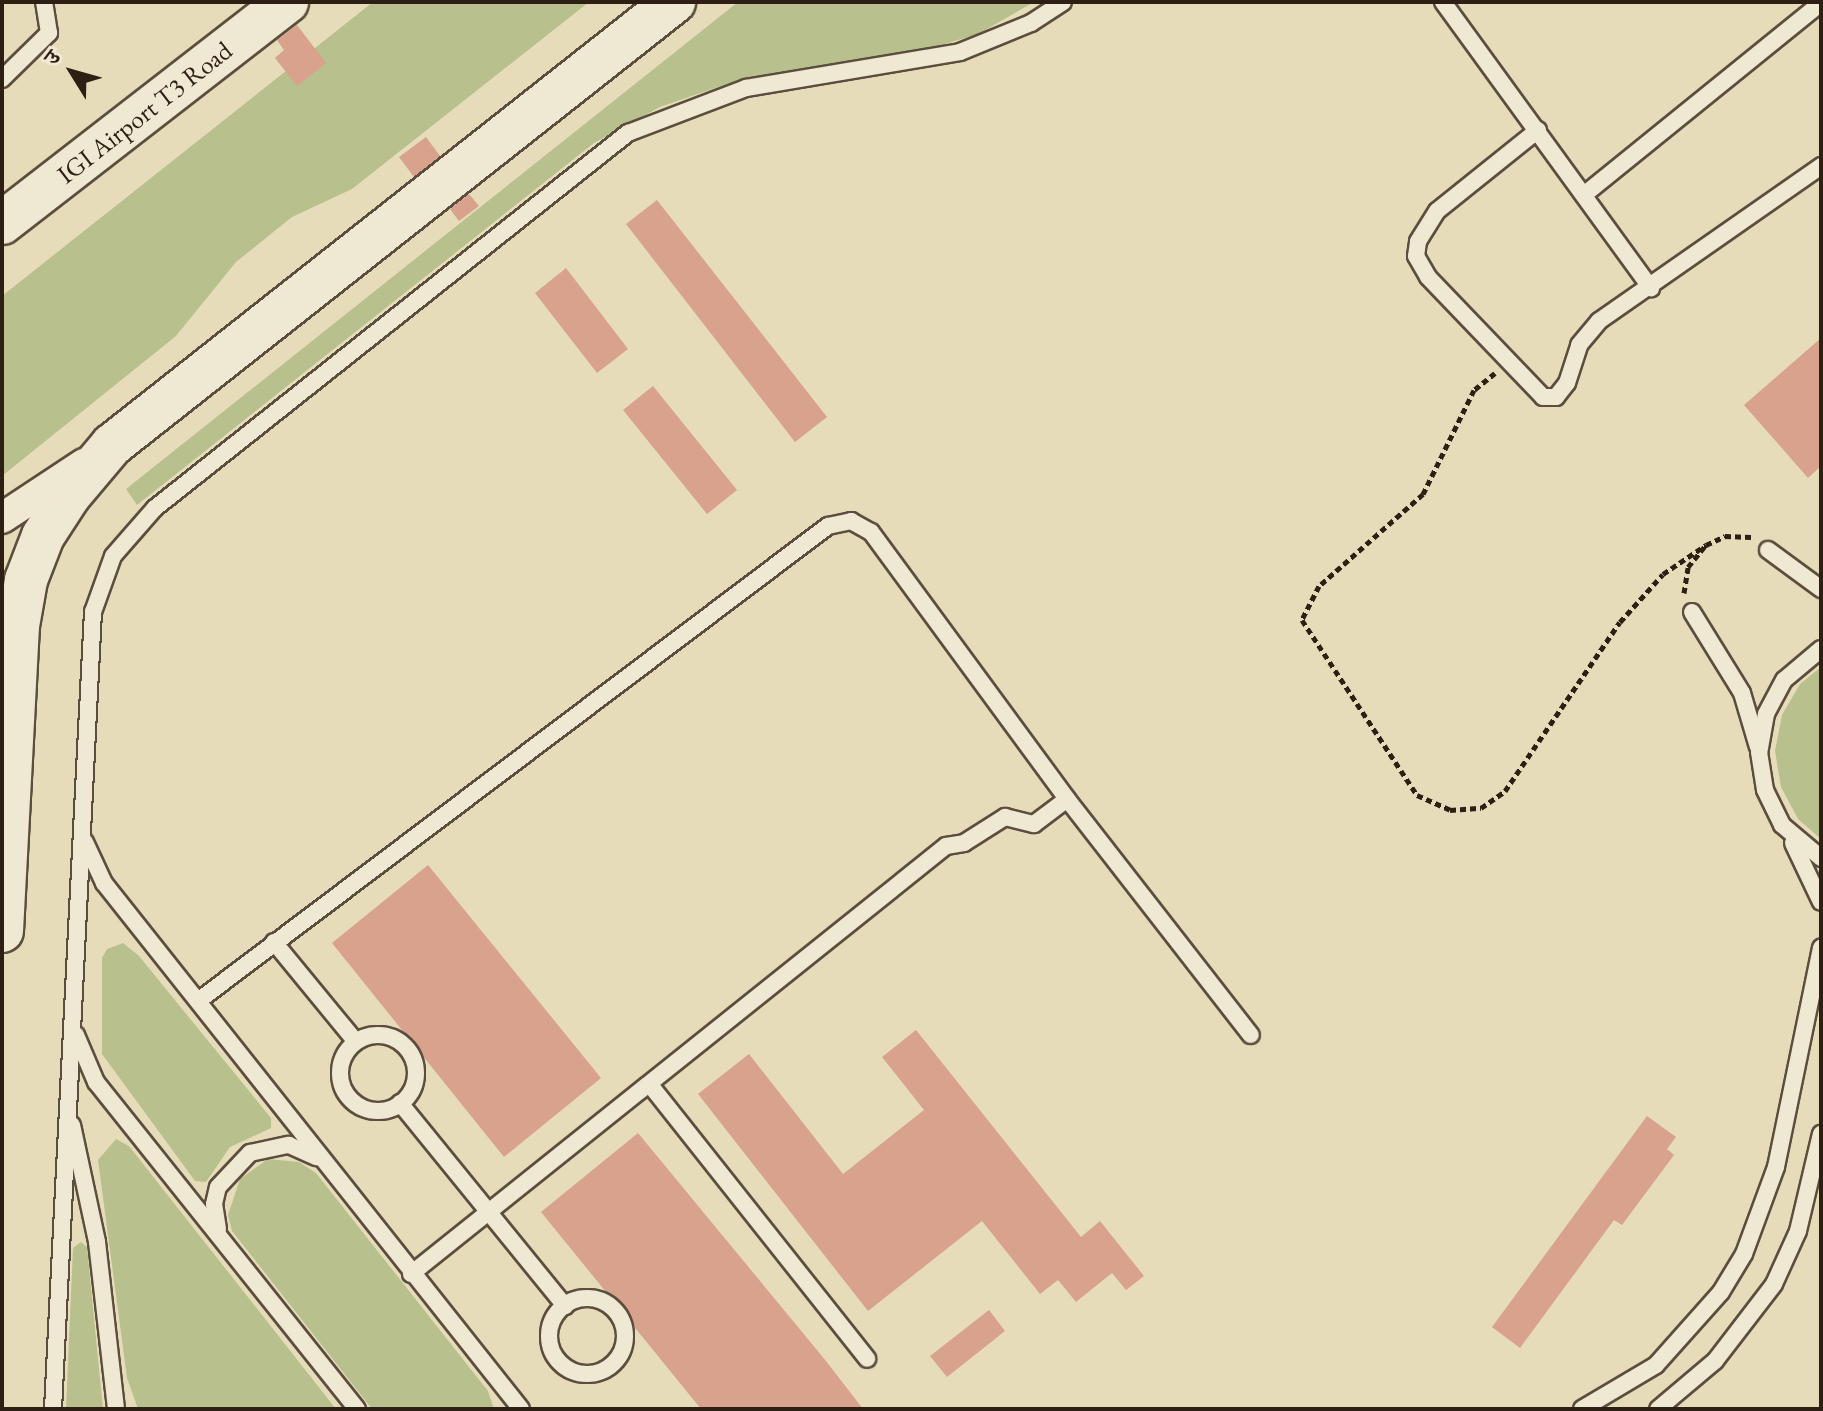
<!DOCTYPE html>
<html>
<head>
<meta charset="utf-8">
<style>
	body { margin:0 }
	#map { position:relative; width:1823px; height:1411px; overflow:hidden; background:#e7dcba; font-family:"EB Garamond","Noto Serif Devanagari",serif }
	div>[style] { position:absolute }
	.green>* { inset:0; background:#b8c08e }
	.building>* { inset:0; background:#d8a28c }
	.path>* { height:5px; margin-top:-2.5px; transform-origin:0; background:repeating-linear-gradient(90deg,#2e1f14 0 6px,transparent 0 10px) }
	.roads { filter:drop-shadow(2px 0 #5c4e3e) drop-shadow(-2px 0 #5c4e3e) drop-shadow(0 2px #5c4e3e) drop-shadow(0 -2px #5c4e3e) }
	.lane>* { height:16px; margin:-8px; padding:0 8px; transform-origin:8px; border-radius:8px; background:#efe8d2 }
	.lane>.ring { margin:-8px; padding:0; box-sizing:content-box; background:none; border:16px solid #efe8d2; border-radius:50% }
	.street>* { height:30px; margin:-15px; padding:0 15px; transform-origin:15px; border-radius:15px; background:#efe8d2 }
	.secondary>* { height:42px; margin:-21px; padding:0 21px; transform-origin:21px; border-radius:21px; background:#efe8d2 }
	span { translate:-50% -50%; white-space:nowrap; text-align:center; line-height:1.15; -webkit-text-stroke:6px #efe8d2; paint-order:stroke }
	.street-label { font-size:26px; color:#2e1f14 }
	.frame { position:absolute; inset:0; border:4px solid #2e1f14; pointer-events:none }
	.north { position:absolute; left:32px; top:32px; width:80px; height:80px; -webkit-text-stroke:6px #efe8d2; paint-order:stroke; rotate:307deg; font-size:22px; font-weight:700; line-height:32px; text-align:center; color:#2e1f14 }
	.north::after { content:''; display:block; margin:auto; width:28px; height:36px; background:#2e1f14; clip-path:polygon(50% 0,100% 100%,50% 72%,0 100%) }
</style>
</head>
<body>
<div id="map">
	<div class="green">
		<div style="clip-path:polygon(373px 2px,589px 2px,352px 189px,292px 217px,236px 262px,176px 336px,2px 476px,2px 296px)"></div>
		<div style="clip-path:polygon(738px 2px,1034px 2px,978px 34px,928px 49px,741px 79px,660px 107px,594px 143px,137px 505px,126px 489px)"></div>
		<div style="clip-path:polygon(1821px 667px,1821px 839px,1798px 819px,1781px 787px,1775px 751px,1782px 715px,1800px 684px)"></div>
		<div style="clip-path:polygon(123px 943px,139px 956px,271px 1118px,271px 1128px,230px 1147px,206px 1182px,195px 1181px,102px 1054px,102px 958px,107px 949px)"></div>
		<div style="clip-path:polygon(116px 1139px,129px 1146px,336px 1409px,138px 1409px,127px 1378px,98px 1160px)"></div>
		<div style="clip-path:polygon(268px 1159px,299px 1162px,316px 1173px,488px 1391px,494px 1409px,372px 1409px,232px 1231px,228px 1215px,240px 1179px)"></div>
		<div style="clip-path:polygon(81px 1242px,87px 1247px,103px 1409px,66px 1409px,73px 1248px)"></div>
	</div>
	<div class="building">
		<div style="clip-path:polygon(297px 25px,326px 63px,297px 86px,275px 58px,284px 50px,277px 40px)"></div>
		<div style="clip-path:polygon(426px 137px,440px 156px,414px 177px,399px 157px)"></div>
		<div style="clip-path:polygon(469px 194px,479px 206px,459px 221px,450px 209px)"></div>
		<div style="clip-path:polygon(657px 200px,827px 417px,795px 442px,626px 224px)"></div>
		<div style="clip-path:polygon(566px 268px,628px 349px,597px 373px,535px 293px)"></div>
		<div style="clip-path:polygon(1821px 338px,1821px 466px,1808px 478px,1744px 405px)"></div>
		<div style="clip-path:polygon(653px 386px,737px 490px,707px 514px,623px 410px)"></div>
		<div style="clip-path:polygon(428px 865px,601px 1078px,504px 1157px,332px 943px)"></div>
		<div style="clip-path:polygon(916px 1030px,1081px 1237px,1100px 1221px,1144px 1276px,1126px 1290px,1112px 1273px,1076px 1302px,1058px 1280px,1040px 1294px,982px 1221px,868px 1311px,698px 1094px,749px 1054px,843px 1174px,924px 1110px,882px 1057px)"></div>
		<div style="clip-path:polygon(1647px 1116px,1676px 1137px,1667px 1149px,1674px 1155px,1622px 1225px,1614px 1220px,1520px 1348px,1492px 1327px)"></div>
		<div style="clip-path:polygon(638px 1133px,826px 1361px,863px 1409px,701px 1409px,541px 1212px)"></div>
		<div style="clip-path:polygon(989px 1310px,1005px 1331px,947px 1377px,930px 1356px)"></div>
	</div>
	<div class="path">
		<div style="left:1495px;top:373px;width:27px;rotate:141deg"></div>
		<div style="left:1474px;top:390px;width:116px;rotate:116.1deg"></div>
		<div style="left:1423px;top:494px;width:139px;rotate:138.5deg"></div>
		<div style="left:1319px;top:586px;width:38px;rotate:117deg"></div>
		<div style="left:1302px;top:620px;width:209px;rotate:56.7deg"></div>
		<div style="left:1417px;top:795px;width:36px;rotate:24deg"></div>
		<div style="left:1450px;top:810px;width:31px;rotate:-4deg"></div>
		<div style="left:1481px;top:808px;width:29px;rotate:-35deg"></div>
		<div style="left:1505px;top:791px;width:204px;rotate:-55.8deg"></div>
		<div style="left:1620px;top:622px;width:64px;rotate:-48.1deg"></div>
		<div style="left:1663px;top:574px;width:52px;rotate:-34deg"></div>
		<div style="left:1684px;top:593px;width:26px;rotate:-81deg"></div>
		<div style="left:1688px;top:567px;width:28px;rotate:-51deg"></div>
		<div style="left:1706px;top:545px;width:21px;rotate:-25deg"></div>
		<div style="left:1725px;top:536px;width:26px;rotate:2deg"></div>
	</div>
	<div class="roads">
		<div class="lane">
			<div style="left:1443px;top:2px;width:354px;rotate:54deg"></div>
			<div style="left:2px;top:79px;width:66px;rotate:-44.4deg"></div>
			<div style="left:49px;top:33px;width:31px;rotate:-99deg"></div>
			<div style="left:1538px;top:130px;width:129px;rotate:141.3deg"></div>
			<div style="left:1437px;top:211px;width:36px;rotate:122deg"></div>
			<div style="left:1418px;top:242px;width:14px;rotate:98deg"></div>
			<div style="left:1416px;top:256px;width:24px;rotate:60deg"></div>
			<div style="left:1428px;top:277px;width:166px;rotate:46.2deg"></div>
			<div style="left:1543px;top:397px;width:13px"></div>
			<div style="left:1556px;top:397px;width:18px;rotate:-52deg"></div>
			<div style="left:1567px;top:383px;width:40px;rotate:-72deg"></div>
			<div style="left:1579px;top:345px;width:31px;rotate:-50deg"></div>
			<div style="left:1599px;top:321px;width:271px;rotate:-34.9deg"></div>
			<div style="left:1585px;top:194px;width:304px;rotate:-39deg"></div>
			<div style="left:1768px;top:550px;width:66px;rotate:36.3deg"></div>
			<div style="left:1692px;top:612px;width:95px;rotate:58.3deg"></div>
			<div style="left:1742px;top:693px;width:56px;rotate:73.5deg"></div>
			<div style="left:1821px;top:649px;width:48px;rotate:140deg"></div>
			<div style="left:1784px;top:680px;width:38px;rotate:118deg"></div>
			<div style="left:1766px;top:714px;width:39px;rotate:100deg"></div>
			<div style="left:1759px;top:752px;width:38px;rotate:81deg"></div>
			<div style="left:1765px;top:790px;width:39px;rotate:64deg"></div>
			<div style="left:1782px;top:825px;width:51px;rotate:40.2deg"></div>
			<div style="left:85px;top:842px;width:45px;rotate:65.1deg"></div>
			<div style="left:104px;top:883px;width:671px;rotate:51.59deg"></div>
			<div style="left:1793px;top:843px;width:65px;rotate:64.6deg"></div>
			<div style="left:274px;top:942px;width:129px;rotate:50.6deg"></div>
			<div style="left:198px;top:1001px;width:789px;rotate:-37.02deg"></div>
			<div style="left:828px;top:526px;width:24px;rotate:-12deg"></div>
			<div style="left:851px;top:521px;width:23px;rotate:29deg"></div>
			<div style="left:871px;top:532px;width:331px;rotate:53.7deg"></div>
			<div style="left:1067px;top:799px;width:299px;rotate:52.1deg"></div>
			<div style="left:76px;top:1035px;width:51px;rotate:66.9deg"></div>
			<div style="left:96px;top:1082px;width:418px;rotate:51.4deg"></div>
			<div class="ring" style="left:340px;top:1035px;width:60px;height:60px"></div>
			<div style="left:651px;top:1086px;width:348px;rotate:51.6deg"></div>
			<div style="left:400px;top:1103px;width:262px;rotate:50.9deg"></div>
			<div style="left:72px;top:1125px;width:120px;rotate:77.9deg"></div>
			<div style="left:97px;top:1242px;width:168px;rotate:83.5deg"></div>
			<div style="left:218px;top:1229px;width:25px;rotate:-99deg"></div>
			<div style="left:214px;top:1204px;width:17px;rotate:-77deg"></div>
			<div style="left:218px;top:1187px;width:47px;rotate:-46.7deg"></div>
			<div style="left:250px;top:1153px;width:40px;rotate:-12deg"></div>
			<div style="left:289px;top:1145px;width:30px;rotate:24deg"></div>
			<div style="left:411px;top:1274px;width:685px;rotate:-38.66deg"></div>
			<div style="left:946px;top:846px;width:18px;rotate:-9deg"></div>
			<div style="left:964px;top:843px;width:49px;rotate:-32.4deg"></div>
			<div style="left:1005px;top:817px;width:30px;rotate:14deg"></div>
			<div style="left:1034px;top:824px;width:41px;rotate:-37.1deg"></div>
			<div class="ring" style="left:549px;top:1298px;width:60px;height:60px"></div>
			<div style="left:53px;top:1409px;width:798px;rotate:-87.13deg"></div>
			<div style="left:93px;top:612px;width:59px;rotate:-70.3deg"></div>
			<div style="left:113px;top:556px;width:64px;rotate:-48.8deg"></div>
			<div style="left:155px;top:508px;width:604px;rotate:-38.41deg"></div>
			<div style="left:628px;top:133px;width:126px;rotate:-20.9deg"></div>
			<div style="left:746px;top:88px;width:217px;rotate:-9.5deg"></div>
			<div style="left:960px;top:52px;width:77px;rotate:-22.2deg"></div>
			<div style="left:1031px;top:23px;width:38px;rotate:-33deg"></div>
			<div style="left:1582px;top:1409px;width:86px;rotate:-30.7deg"></div>
			<div style="left:1656px;top:1365px;width:98px;rotate:-48.3deg"></div>
			<div style="left:1721px;top:1292px;width:44px;rotate:-58.8deg"></div>
			<div style="left:1744px;top:1254px;width:93px;rotate:-69.8deg"></div>
			<div style="left:1776px;top:1167px;width:224px;rotate:-78.4deg"></div>
			<div style="left:1658px;top:1409px;width:75px;rotate:-40.1deg"></div>
			<div style="left:1715px;top:1361px;width:97px;rotate:-52.5deg"></div>
			<div style="left:1774px;top:1284px;width:58px;rotate:-65.6deg"></div>
			<div style="left:1798px;top:1231px;width:100px;rotate:-76.7deg"></div>
		</div>
		<div class="street">
			<div style="left:2px;top:518px;width:98px;rotate:-33.4deg"></div>
		</div>
		<div class="secondary">
			<div style="left:2px;top:223px;width:361px;rotate:-37.8deg"></div>
			<div style="left:2px;top:931px;width:305px;rotate:-87deg"></div>
			<div style="left:18px;top:626px;width:47px;rotate:-80.1deg"></div>
			<div style="left:26px;top:580px;width:47px;rotate:-68.9deg"></div>
			<div style="left:43px;top:536px;width:48px;rotate:-57deg"></div>
			<div style="left:69px;top:496px;width:67px;rotate:-49.9deg"></div>
			<div style="left:112px;top:445px;width:716px;rotate:-38.25deg"></div>
		</div>
	</div>
	<div class="street-label">
		<span style="left:145px;top:113px;rotate:-38deg">IGI Airport T3 Road</span>
	</div>
	<div class="frame"></div>
	<div class="north">उ</div>
</div>
</body>
</html>
